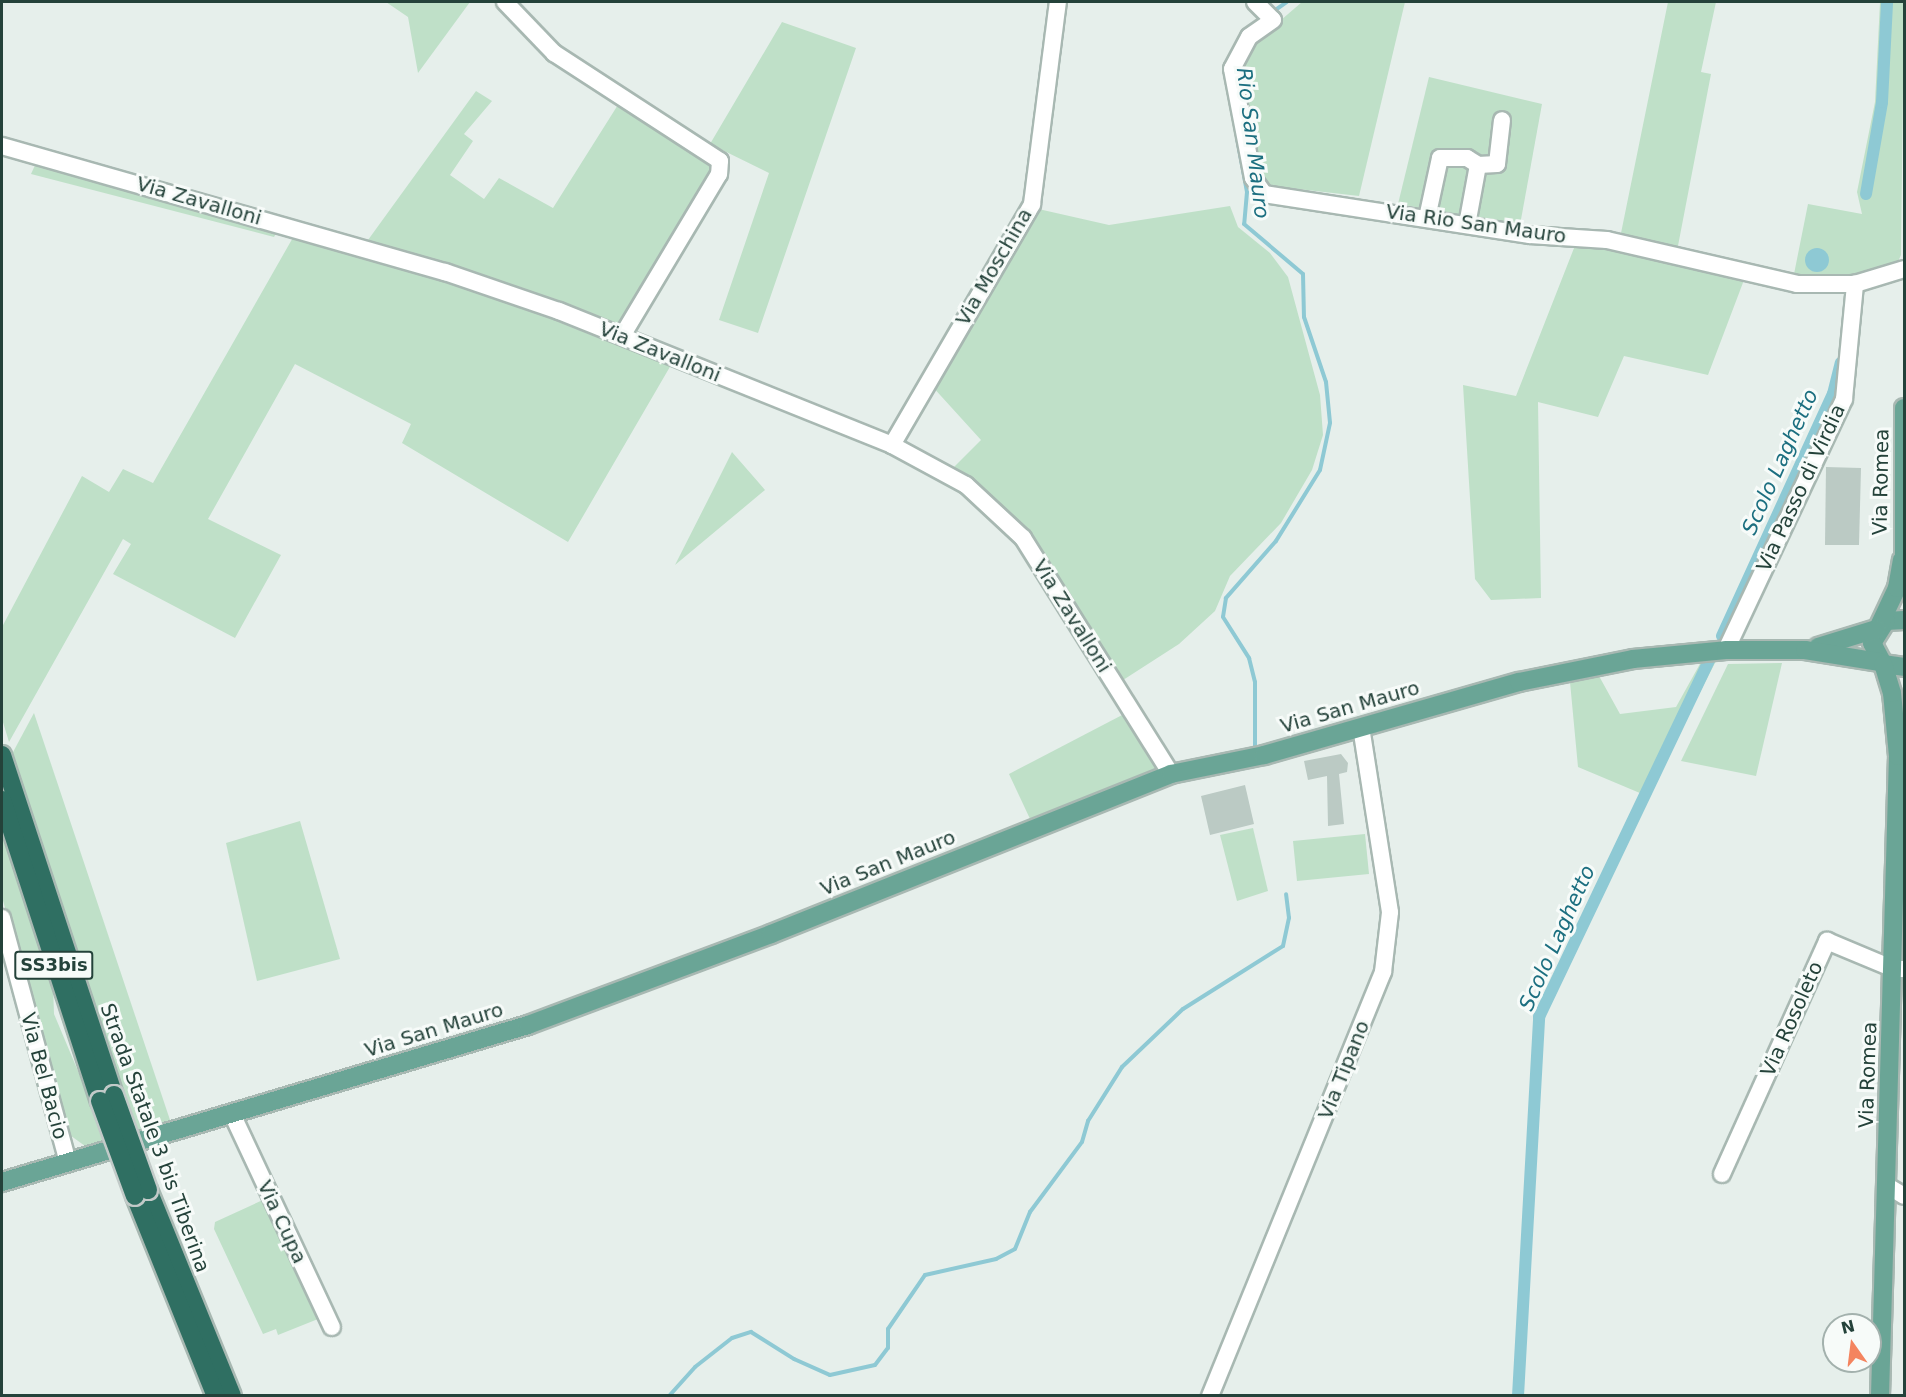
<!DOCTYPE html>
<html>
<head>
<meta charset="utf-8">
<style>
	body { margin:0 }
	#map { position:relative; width:1906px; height:1397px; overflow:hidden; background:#e6efeb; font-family:"DejaVu Sans",sans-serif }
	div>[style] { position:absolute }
	.green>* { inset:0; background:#bfe0c8 }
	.water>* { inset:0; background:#8ec9d4 }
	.round { border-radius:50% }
	.stream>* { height:4px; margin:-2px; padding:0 2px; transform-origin:2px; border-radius:2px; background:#8ec9d4 }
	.canal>* { height:12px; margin:-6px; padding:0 6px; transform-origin:6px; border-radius:6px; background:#8ec9d4 }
	.building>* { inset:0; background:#bbcac4 }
	.roads { filter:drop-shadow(2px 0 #a8b8b2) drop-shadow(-2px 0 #a8b8b2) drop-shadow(0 2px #a8b8b2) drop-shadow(0 -2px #a8b8b2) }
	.minor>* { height:16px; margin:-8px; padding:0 8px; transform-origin:8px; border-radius:8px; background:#fff }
	.major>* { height:18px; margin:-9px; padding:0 9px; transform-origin:9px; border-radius:9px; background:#6aa596 }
	.highway>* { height:18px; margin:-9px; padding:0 9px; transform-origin:9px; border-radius:9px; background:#2f6f62 }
	.bridges { filter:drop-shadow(2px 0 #c2cac8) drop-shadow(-2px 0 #c2cac8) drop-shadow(0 2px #c2cac8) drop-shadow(0 -2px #c2cac8) }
	.highway-bridge>* { height:18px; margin:-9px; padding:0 9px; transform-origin:9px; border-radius:9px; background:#2f6f62 }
	span { translate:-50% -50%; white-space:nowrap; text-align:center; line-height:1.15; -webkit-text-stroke:6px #f7fbf9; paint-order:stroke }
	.shield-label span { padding:2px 4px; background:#f7fbf9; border:2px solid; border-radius:4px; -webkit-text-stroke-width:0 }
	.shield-label { font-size:18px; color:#24423a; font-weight:700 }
	.street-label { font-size:20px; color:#24423a }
	.water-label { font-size:21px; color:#1c6f80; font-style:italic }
	.frame { position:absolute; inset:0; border:3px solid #24423a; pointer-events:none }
	.north { position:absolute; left:1822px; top:1313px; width:60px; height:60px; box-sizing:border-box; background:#f7fbf9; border:2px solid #a3b1ad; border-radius:50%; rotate:346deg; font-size:16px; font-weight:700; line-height:24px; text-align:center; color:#24423a }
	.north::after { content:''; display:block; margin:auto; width:21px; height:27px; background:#f4845f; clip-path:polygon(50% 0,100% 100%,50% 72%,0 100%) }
</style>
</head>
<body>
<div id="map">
	<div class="green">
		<div style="clip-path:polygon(386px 2px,470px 2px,418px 73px,408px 17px)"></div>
		<div style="clip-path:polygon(1302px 2px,1405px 2px,1359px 196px,1272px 186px,1260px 176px,1240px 89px,1241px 67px,1246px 50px)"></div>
		<div style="clip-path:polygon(1668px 2px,1716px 2px,1701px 72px,1711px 74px,1677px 251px,1620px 238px)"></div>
		<div style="clip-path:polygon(1880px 2px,1904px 2px,1901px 255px,1896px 266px,1879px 272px,1849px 279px,1793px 279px,1808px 204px,1862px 214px,1857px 192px,1875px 102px)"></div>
		<div style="clip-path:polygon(782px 22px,856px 48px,758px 333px,719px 320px,769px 173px,710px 144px)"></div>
		<div style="clip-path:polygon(1429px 77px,1542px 104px,1520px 225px,1398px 204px)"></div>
		<div style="clip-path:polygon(476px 91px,492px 101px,464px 134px,473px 141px,450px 175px,484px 199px,499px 178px,553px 208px,621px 100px,718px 163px,621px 331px,368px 240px)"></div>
		<div style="clip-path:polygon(37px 161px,279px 228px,274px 237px,31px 174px)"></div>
		<div style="clip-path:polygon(1230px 206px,1238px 227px,1270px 253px,1288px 277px,1320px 395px,1323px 435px,1312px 470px,1281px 523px,1230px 576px,1215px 611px,1179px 644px,1120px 682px,1012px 516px,953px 468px,981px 440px,931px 385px,1034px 208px,1109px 225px)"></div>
		<div style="clip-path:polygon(295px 234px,481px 291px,671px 365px,568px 542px,402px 443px,411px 424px,295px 364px,208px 519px,281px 555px,235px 638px,113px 574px,131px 544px,123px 539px,9px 742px,2px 719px,2px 627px,82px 476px,109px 492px,123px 469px,153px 483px)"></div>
		<div style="clip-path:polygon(1576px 243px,1613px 246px,1744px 280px,1708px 375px,1624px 356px,1598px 417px,1538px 402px,1541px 598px,1491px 600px,1475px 579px,1463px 385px,1516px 396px)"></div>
		<div style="clip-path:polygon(732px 452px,765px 490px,675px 565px,712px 492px)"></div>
		<div style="clip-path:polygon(1716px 661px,1647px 796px,1578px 767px,1570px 682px,1599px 676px,1620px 714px,1676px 707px,1701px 662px)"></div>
		<div style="clip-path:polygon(1782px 663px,1756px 776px,1681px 761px,1728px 664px)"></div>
		<div style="clip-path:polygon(34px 713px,171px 1123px,134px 1136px,12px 754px)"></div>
		<div style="clip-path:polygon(1126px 713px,1162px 772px,1031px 821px,1009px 774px)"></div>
		<div style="clip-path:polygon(300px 821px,340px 959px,257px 981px,226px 843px)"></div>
		<div style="clip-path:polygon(2px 828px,53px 986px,54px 1014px,107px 1140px,85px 1146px,67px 1133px,2px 897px)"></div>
		<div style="clip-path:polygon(1253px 828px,1268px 891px,1237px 901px,1220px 835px)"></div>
		<div style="clip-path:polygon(1365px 834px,1369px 874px,1297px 881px,1293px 841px)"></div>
		<div style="clip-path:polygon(265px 1199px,323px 1317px,278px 1335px,276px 1329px,263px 1334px,214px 1229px,215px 1222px)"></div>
	</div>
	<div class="water">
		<div class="round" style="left:1805px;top:248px;width:24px;height:24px"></div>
	</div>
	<div class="stream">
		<div style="left:1271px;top:13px;width:19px;rotate:-35deg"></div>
		<div style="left:1237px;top:138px;width:55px;rotate:79.5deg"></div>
		<div style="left:1247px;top:192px;width:32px;rotate:95deg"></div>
		<div style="left:1244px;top:224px;width:77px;rotate:40.3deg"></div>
		<div style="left:1303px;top:274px;width:43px;rotate:88.7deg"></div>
		<div style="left:1304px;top:317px;width:69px;rotate:71.3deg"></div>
		<div style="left:1326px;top:382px;width:41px;rotate:84.4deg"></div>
		<div style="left:1330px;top:423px;width:48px;rotate:102deg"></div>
		<div style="left:1320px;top:470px;width:84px;rotate:121.8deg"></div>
		<div style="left:1276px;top:541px;width:76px;rotate:131.3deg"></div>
		<div style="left:1226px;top:598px;width:19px;rotate:99deg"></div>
		<div style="left:1223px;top:617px;width:49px;rotate:57.6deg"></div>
		<div style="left:1249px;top:658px;width:25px;rotate:76deg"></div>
		<div style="left:1255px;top:682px;width:66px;rotate:90deg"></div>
		<div style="left:669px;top:1396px;width:39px;rotate:-48deg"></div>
		<div style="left:695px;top:1367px;width:47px;rotate:-38.1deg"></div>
		<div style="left:732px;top:1338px;width:20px;rotate:-18deg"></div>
		<div style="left:751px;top:1332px;width:51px;rotate:32.1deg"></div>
		<div style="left:794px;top:1359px;width:39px;rotate:24deg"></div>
		<div style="left:830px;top:1375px;width:46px;rotate:-12.5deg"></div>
		<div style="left:875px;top:1365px;width:21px;rotate:-53deg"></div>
		<div style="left:888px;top:1348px;width:19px;rotate:-90deg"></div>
		<div style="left:888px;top:1329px;width:65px;rotate:-55.6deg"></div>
		<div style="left:925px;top:1275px;width:73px;rotate:-12.7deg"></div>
		<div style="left:996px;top:1259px;width:21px;rotate:-28deg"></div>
		<div style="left:1015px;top:1249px;width:40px;rotate:-68deg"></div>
		<div style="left:1030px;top:1212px;width:87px;rotate:-53.4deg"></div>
		<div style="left:1082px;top:1142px;width:22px;rotate:-74deg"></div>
		<div style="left:1088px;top:1121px;width:64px;rotate:-57.8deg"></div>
		<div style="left:1122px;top:1067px;width:84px;rotate:-43.6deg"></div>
		<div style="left:1183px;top:1009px;width:118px;rotate:-32.2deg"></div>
		<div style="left:1283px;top:946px;width:29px;rotate:-78deg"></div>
		<div style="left:1289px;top:918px;width:24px;rotate:-97deg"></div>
	</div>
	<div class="canal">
		<div style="left:1866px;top:194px;width:93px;rotate:-80.1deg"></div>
		<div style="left:1882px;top:102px;width:100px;rotate:-87.1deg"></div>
		<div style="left:1722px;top:636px;width:266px;rotate:-65.4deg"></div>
		<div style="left:1833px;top:394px;width:32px;rotate:-76deg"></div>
		<div style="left:1518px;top:1396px;width:380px;rotate:-86.8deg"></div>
		<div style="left:1539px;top:1017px;width:395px;rotate:-64.5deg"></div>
	</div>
	<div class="building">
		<div style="clip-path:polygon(1826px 467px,1861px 468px,1859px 545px,1825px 545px)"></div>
		<div style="clip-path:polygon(1341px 754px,1348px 763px,1347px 772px,1339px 774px,1344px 824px,1328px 826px,1327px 776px,1308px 780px,1304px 761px)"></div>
		<div style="clip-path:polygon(1245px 785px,1254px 824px,1210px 835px,1201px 796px)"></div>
	</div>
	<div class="roads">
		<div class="minor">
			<div style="left:505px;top:2px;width:71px;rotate:46.1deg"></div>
			<div style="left:554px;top:53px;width:198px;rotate:33deg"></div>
			<div style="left:720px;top:161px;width:13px;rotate:94deg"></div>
			<div style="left:719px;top:174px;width:189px;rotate:120.9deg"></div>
			<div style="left:1255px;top:2px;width:25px;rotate:45deg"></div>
			<div style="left:1273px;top:20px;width:29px;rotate:145deg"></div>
			<div style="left:1249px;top:37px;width:36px;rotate:118deg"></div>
			<div style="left:1232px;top:69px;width:111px;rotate:79.1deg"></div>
			<div style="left:1253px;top:178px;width:19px;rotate:55deg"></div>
			<div style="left:1264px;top:194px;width:269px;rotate:8.8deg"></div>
			<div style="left:1530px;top:235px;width:77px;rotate:3.7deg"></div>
			<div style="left:1607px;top:240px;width:195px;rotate:13deg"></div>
			<div style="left:1797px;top:284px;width:58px"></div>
			<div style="left:1855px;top:284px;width:51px;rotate:-17deg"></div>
			<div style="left:2px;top:146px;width:461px;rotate:15.9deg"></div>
			<div style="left:445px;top:272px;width:120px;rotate:18.9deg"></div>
			<div style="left:559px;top:311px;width:359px;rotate:21.9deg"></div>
			<div style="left:892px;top:445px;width:84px;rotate:28.4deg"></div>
			<div style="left:966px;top:485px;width:78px;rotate:42.9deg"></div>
			<div style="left:1023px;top:538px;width:279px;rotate:57.9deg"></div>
			<div style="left:1427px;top:218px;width:61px;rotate:-77.8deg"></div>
			<div style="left:1440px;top:158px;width:27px"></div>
			<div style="left:1467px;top:158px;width:13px;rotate:32deg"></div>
			<div style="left:1467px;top:225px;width:61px;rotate:-79.6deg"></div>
			<div style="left:1478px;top:165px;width:19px;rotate:-3deg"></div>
			<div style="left:1497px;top:164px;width:44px;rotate:-83.5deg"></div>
			<div style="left:892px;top:445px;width:279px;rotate:-59.8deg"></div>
			<div style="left:1032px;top:204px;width:204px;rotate:-82.7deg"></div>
			<div style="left:1726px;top:650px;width:277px;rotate:-64.8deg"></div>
			<div style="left:1844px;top:399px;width:116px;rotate:-84.5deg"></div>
			<div style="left:2px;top:918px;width:254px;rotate:74.9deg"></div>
			<div style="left:233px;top:1116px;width:233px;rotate:64.9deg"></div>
			<div style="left:1722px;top:1174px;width:256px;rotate:-65.7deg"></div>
			<div style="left:1827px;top:941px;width:73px;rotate:22.7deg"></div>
			<div style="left:1894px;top:969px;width:10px"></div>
			<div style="left:1886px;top:1185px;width:21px;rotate:31deg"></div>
			<div style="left:1210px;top:1396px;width:458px;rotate:-67.8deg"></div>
			<div style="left:1383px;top:972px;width:60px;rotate:-83.3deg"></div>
			<div style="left:1390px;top:912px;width:187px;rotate:-98.9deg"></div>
		</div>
		<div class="major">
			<div style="left:1904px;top:408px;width:164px;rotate:90deg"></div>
			<div style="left:1904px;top:620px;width:18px;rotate:177deg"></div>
			<div style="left:1886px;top:621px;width:26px;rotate:122deg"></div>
			<div style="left:1872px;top:643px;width:24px;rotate:62deg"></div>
			<div style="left:1883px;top:664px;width:21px;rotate:8deg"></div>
			<div style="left:1879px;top:626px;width:42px;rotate:-64.7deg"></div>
			<div style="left:1897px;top:588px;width:28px;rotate:-80deg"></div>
			<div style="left:1818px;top:647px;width:61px;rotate:-17.2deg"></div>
			<div style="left:2px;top:1182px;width:549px;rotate:-16.62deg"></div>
			<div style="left:528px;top:1025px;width:259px;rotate:-20.5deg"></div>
			<div style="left:771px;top:934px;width:431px;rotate:-21.8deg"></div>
			<div style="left:1171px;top:774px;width:95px;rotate:-11.5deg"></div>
			<div style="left:1264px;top:755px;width:265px;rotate:-16deg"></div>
			<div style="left:1519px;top:682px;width:116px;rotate:-11.4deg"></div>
			<div style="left:1633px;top:659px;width:93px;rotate:-5.5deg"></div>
			<div style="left:1726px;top:650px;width:79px"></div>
			<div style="left:1805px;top:650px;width:76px;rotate:9.1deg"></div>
			<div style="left:1880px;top:1396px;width:640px;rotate:-88.39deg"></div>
			<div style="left:1898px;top:756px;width:63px;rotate:-95.4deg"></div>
			<div style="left:1892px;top:693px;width:30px;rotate:-107deg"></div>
		</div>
		<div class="highway">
			<div style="left:2px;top:755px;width:358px;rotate:71.8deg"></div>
			<div style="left:2px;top:800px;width:317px;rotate:72deg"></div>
			<div style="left:148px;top:1190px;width:222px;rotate:67.8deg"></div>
			<div style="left:135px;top:1196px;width:216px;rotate:68deg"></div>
		</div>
	</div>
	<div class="bridges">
		<div class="highway-bridge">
			<div style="left:114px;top:1095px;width:101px;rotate:70.3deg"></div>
			<div style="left:100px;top:1101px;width:101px;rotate:69.8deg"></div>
		</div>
	</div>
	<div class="shield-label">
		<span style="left:54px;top:965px">SS3bis</span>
	</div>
	<div class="street-label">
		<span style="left:199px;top:201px;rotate:16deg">Via Zavalloni</span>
		<span style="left:1476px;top:224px;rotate:8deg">Via Rio San Mauro</span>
		<span style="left:994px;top:267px;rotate:-60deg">Via Moschina</span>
		<span style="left:660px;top:352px;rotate:22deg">Via Zavalloni</span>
		<span style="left:1881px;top:482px;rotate:-89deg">Via Romea</span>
		<span style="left:1801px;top:488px;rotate:-65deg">Via Passo di Virdia</span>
		<span style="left:1072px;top:616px;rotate:58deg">Via Zavalloni</span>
		<span style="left:1350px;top:707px;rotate:-16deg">Via San Mauro</span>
		<span style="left:888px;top:863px;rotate:-22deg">Via San Mauro</span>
		<span style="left:1792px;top:1019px;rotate:-66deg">Via Rosoleto</span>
		<span style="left:434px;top:1030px;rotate:-17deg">Via San Mauro</span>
		<span style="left:1344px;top:1070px;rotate:-68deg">Via Tipano</span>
		<span style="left:1868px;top:1075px;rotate:-88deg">Via Romea</span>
		<span style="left:44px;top:1076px;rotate:75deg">Via Bel Bacio</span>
		<span style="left:155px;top:1138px;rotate:70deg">Strada Statale 3 bis Tiberina</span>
		<span style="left:282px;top:1222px;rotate:65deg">Via Cupa</span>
	</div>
	<div class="water-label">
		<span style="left:1253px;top:143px;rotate:83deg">Rio San Mauro</span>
		<span style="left:1780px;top:462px;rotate:-66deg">Scolo Laghetto</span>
		<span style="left:1557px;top:938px;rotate:-66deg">Scolo Laghetto</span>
	</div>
	<div class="frame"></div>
	<div class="north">N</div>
</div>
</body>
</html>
